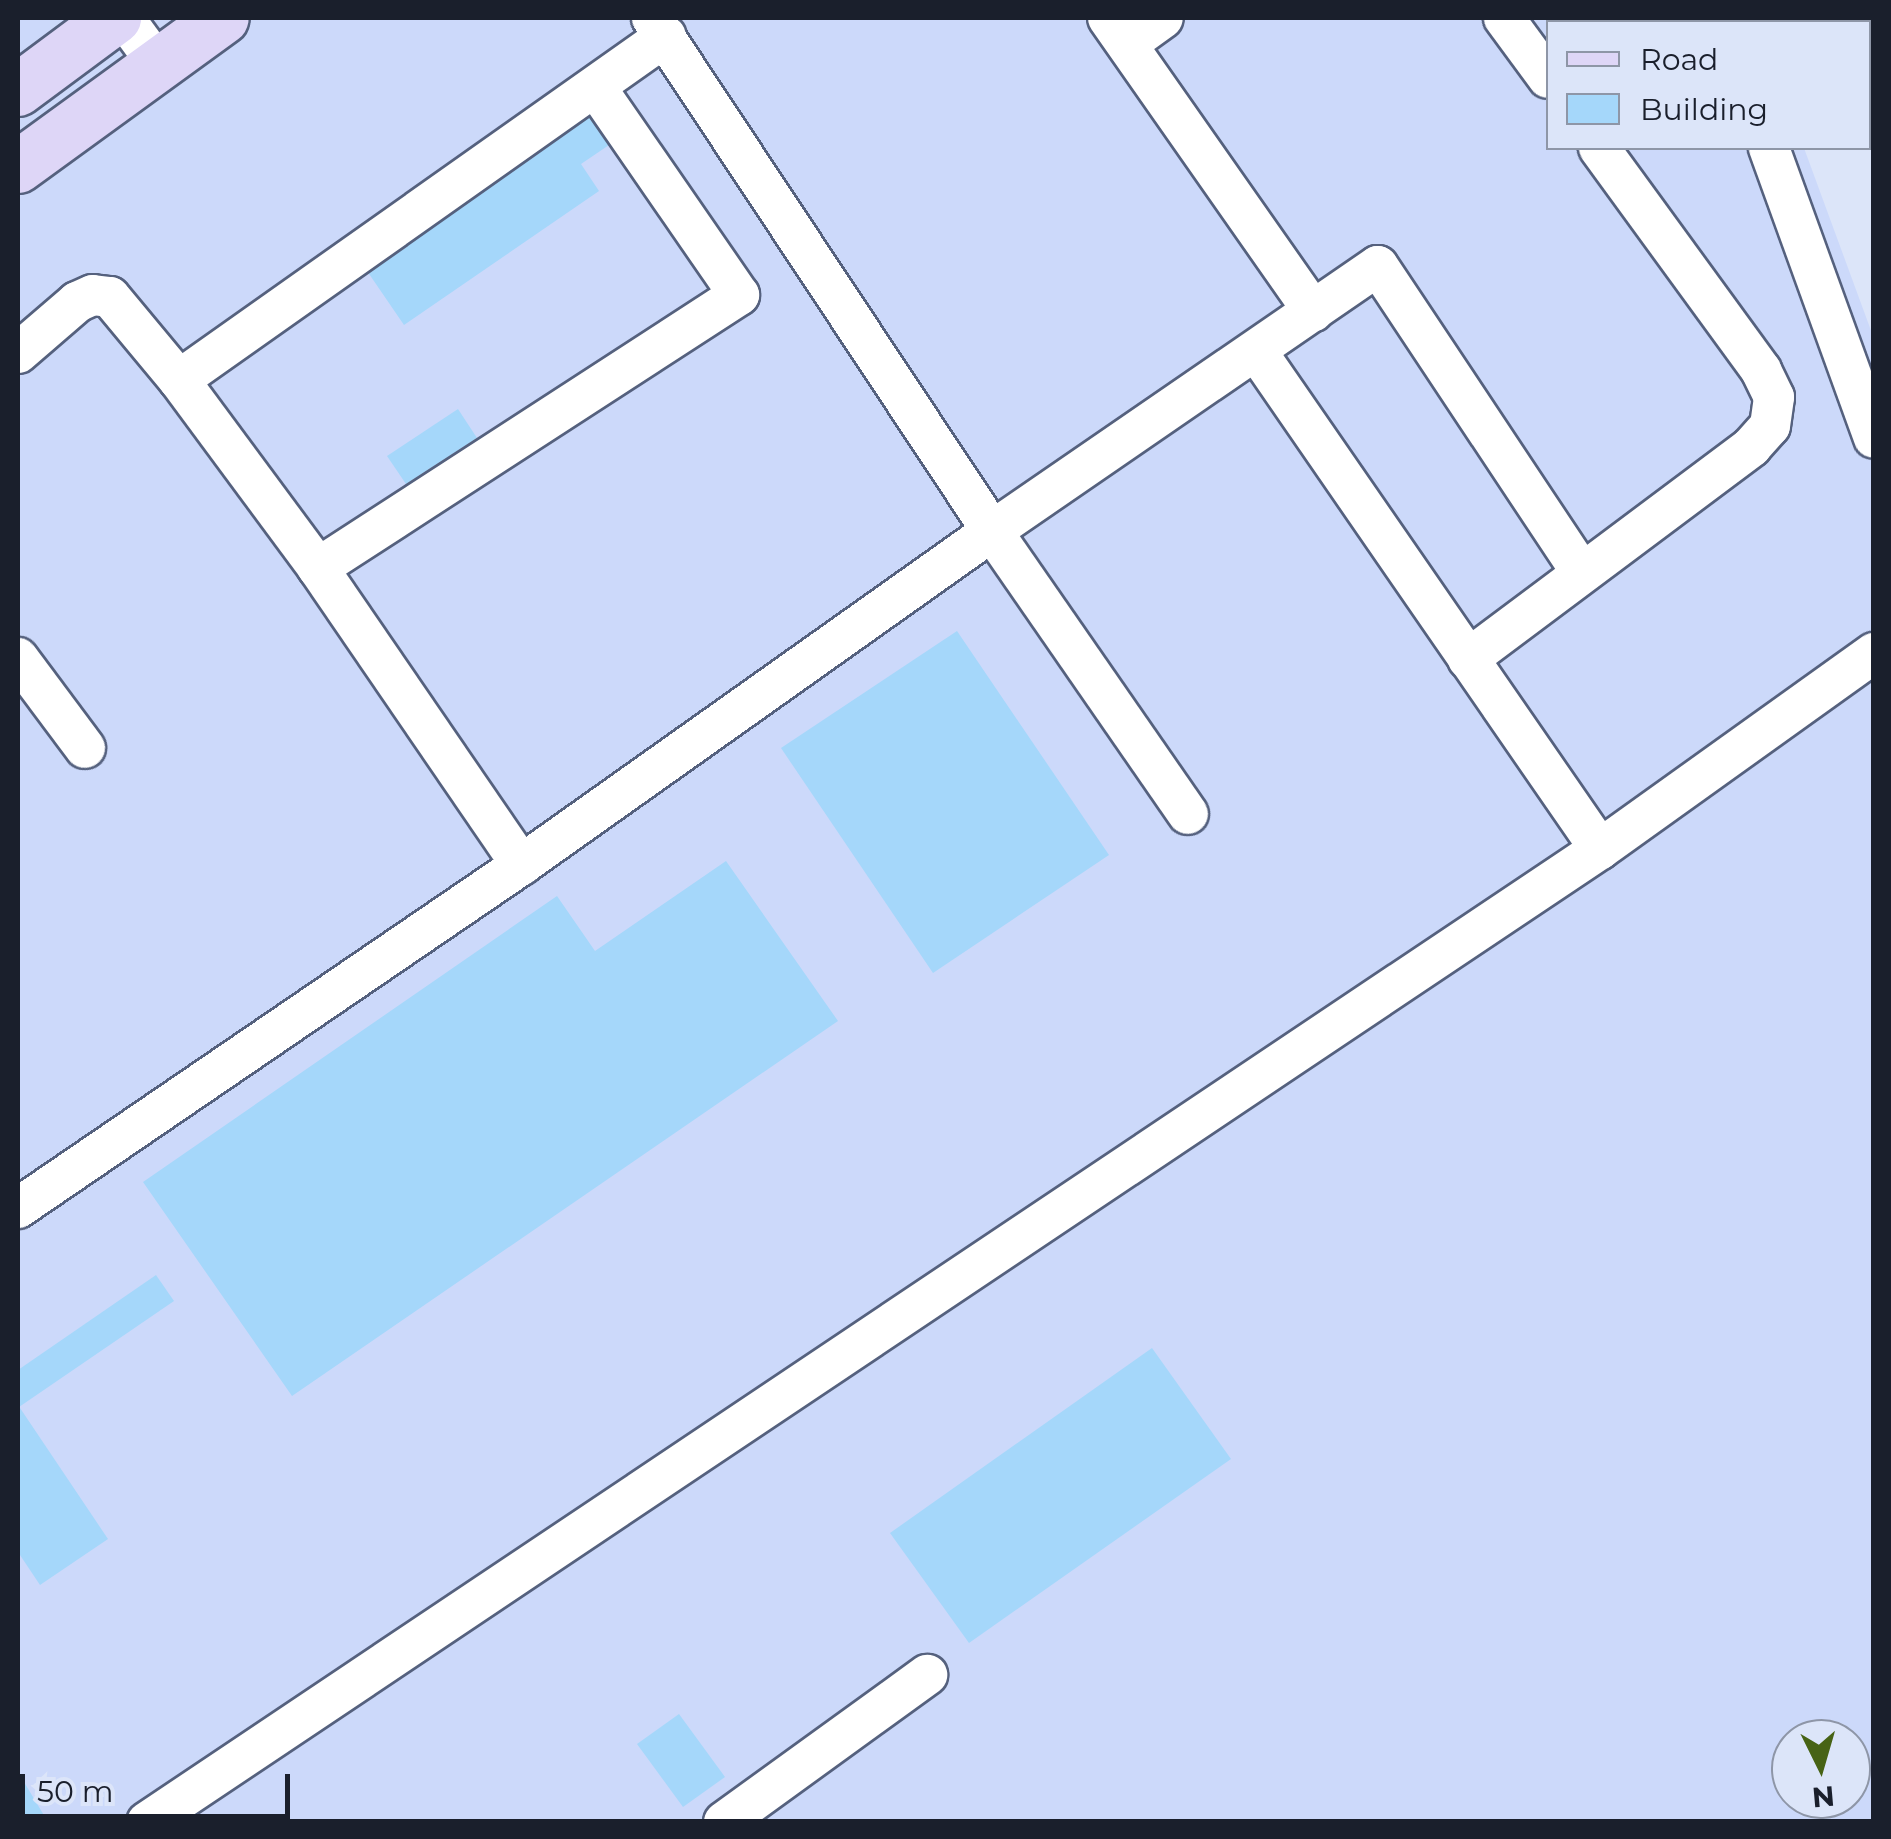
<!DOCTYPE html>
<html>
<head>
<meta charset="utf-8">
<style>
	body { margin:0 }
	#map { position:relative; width:1891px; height:1839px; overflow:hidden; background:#dce5f9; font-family:Montserrat,sans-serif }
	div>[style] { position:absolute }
	.built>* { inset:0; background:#ccd9fa }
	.building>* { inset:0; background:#a5d7fa }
	.roads { filter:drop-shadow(2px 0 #55617e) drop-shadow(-2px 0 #55617e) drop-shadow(0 2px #55617e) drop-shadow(0 -2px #55617e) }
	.minor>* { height:40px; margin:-20px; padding:0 20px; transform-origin:20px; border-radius:20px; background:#fff }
	.major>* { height:52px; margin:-26px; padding:0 26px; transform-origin:26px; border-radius:26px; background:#ded6f7 }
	span { translate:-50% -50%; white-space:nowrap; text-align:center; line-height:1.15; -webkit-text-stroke:8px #dce5f9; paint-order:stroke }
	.frame { position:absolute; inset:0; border:20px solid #1a1f2c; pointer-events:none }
	.legend { position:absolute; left:1546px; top:20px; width:325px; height:130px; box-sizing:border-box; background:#dce5f9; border:2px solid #8e96a7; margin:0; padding:12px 18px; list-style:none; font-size:30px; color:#1a1f2c }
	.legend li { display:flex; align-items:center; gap:20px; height:50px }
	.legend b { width:50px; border:2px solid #8e96a7 }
	.north { position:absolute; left:1771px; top:1719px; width:100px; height:100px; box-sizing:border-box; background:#dce5f9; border:2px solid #8e96a7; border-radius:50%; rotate:175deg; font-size:28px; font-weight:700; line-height:40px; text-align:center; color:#1a1f2c }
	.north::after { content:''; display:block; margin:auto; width:35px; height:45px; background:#476315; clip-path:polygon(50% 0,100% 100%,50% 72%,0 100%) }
	.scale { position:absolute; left:20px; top:1774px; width:270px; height:45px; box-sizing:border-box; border:5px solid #1a1f2c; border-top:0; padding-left:12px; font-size:30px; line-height:35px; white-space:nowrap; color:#1a1f2c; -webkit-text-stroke:8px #dce5f9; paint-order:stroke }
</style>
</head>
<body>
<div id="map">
	<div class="built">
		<div style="clip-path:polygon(evenodd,18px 18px,1756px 18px,1758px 22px,1548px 22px,1548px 148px,1804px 148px,1873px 336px,1873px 1821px,18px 1821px,18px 18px,1791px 1739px,1851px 1739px,1851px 1799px,1791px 1799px,1791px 1739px)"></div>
	</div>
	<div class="building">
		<div style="clip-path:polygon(591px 112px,612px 143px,581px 164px,599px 191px,404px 325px,365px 268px)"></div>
		<div style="clip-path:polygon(458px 409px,477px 438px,406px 484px,387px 456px)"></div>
		<div style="clip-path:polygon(957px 631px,1109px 855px,933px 973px,781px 748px)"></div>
		<div style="clip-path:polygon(726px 861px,838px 1021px,292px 1396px,143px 1182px,557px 896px,595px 951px)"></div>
		<div style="clip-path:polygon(156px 1275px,174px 1301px,19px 1407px,18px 1370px)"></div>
		<div style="clip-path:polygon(1152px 1348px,1231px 1459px,969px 1643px,890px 1533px)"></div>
		<div style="clip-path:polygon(18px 1405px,108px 1539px,40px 1585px,18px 1552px)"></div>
		<div style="clip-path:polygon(679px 1714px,725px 1777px,683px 1807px,637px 1744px)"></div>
		<div style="clip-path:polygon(24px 1782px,48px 1822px,18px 1822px,18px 1786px)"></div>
	</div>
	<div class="roads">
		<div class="minor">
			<div style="left:124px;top:18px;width:56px;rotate:53.7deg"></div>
			<div style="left:652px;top:18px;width:615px;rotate:56.46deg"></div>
			<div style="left:992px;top:531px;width:344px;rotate:55.3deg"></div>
			<div style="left:1108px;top:18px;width:358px;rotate:55deg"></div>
			<div style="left:1504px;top:18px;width:74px;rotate:53.7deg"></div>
			<div style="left:1722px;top:18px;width:4px;rotate:63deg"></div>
			<div style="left:1127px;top:44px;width:44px;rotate:-35.8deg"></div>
			<div style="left:1769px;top:148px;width:308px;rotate:70.1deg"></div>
			<div style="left:1257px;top:352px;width:604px;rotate:55.39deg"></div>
			<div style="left:18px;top:353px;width:78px;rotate:-40.8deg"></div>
			<div style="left:77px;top:302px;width:17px;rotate:-24deg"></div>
			<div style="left:93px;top:295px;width:17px;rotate:7deg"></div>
			<div style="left:110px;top:297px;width:108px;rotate:50.3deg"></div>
			<div style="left:179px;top:380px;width:234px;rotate:53.5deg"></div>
			<div style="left:318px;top:568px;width:360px;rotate:55.6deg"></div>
			<div style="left:179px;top:380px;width:596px;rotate:-35.24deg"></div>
			<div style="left:318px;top:568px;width:502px;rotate:-32.96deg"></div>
			<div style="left:739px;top:295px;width:252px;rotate:-124.6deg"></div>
			<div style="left:18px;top:658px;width:112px;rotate:53.3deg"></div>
			<div style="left:1468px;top:659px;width:354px;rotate:-36.8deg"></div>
			<div style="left:1751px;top:447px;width:28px;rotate:-48deg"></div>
			<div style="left:1770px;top:426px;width:29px;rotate:-82deg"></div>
			<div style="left:1774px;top:397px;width:30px;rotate:-116deg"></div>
			<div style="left:1761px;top:370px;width:275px;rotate:-126.1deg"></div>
			<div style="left:18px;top:1208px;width:609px;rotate:-34.29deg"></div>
			<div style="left:521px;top:865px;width:577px;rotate:-35.34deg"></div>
			<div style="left:992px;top:531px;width:468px;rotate:-34.5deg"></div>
			<div style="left:1378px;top:266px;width:367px;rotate:56.4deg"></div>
			<div style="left:147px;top:1822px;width:1749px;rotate:-33.81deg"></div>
			<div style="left:1600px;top:849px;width:337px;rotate:-35.6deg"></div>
			<div style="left:724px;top:1822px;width:251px;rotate:-35.9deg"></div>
		</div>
		<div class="major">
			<div style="left:18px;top:90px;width:121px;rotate:-36.6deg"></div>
			<div style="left:18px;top:167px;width:253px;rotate:-36deg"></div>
		</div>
	</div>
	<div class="frame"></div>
	<ul class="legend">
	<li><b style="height:12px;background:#ded6f7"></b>Road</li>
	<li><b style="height:28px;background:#a5d7fa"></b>Building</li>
	</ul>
	<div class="north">N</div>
	<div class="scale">50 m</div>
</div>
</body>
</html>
